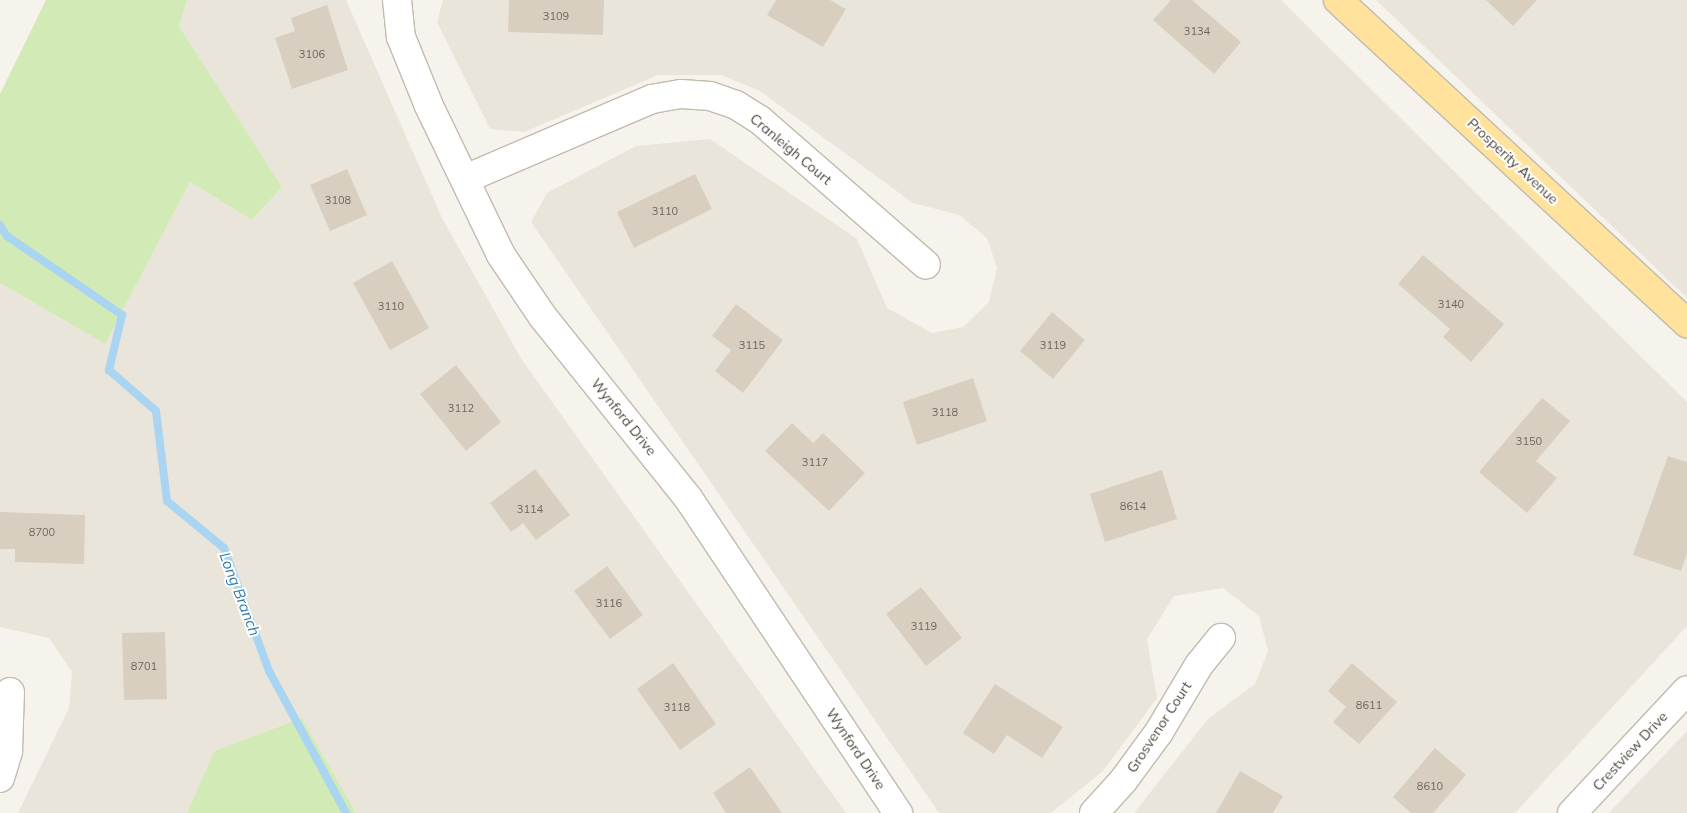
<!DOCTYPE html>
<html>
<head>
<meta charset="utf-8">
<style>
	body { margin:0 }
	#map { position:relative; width:1687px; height:813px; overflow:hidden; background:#f6f3ec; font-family:Mulish,sans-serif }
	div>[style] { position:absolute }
	.residential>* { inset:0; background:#eae5da }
	.green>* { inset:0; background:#d2eab5 }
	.stream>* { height:8px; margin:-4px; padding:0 4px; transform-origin:4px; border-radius:4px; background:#a9d4f2 }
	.building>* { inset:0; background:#d8cfc1 }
	.roads { filter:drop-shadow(1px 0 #c2bbae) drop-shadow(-1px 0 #c2bbae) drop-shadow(0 1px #c2bbae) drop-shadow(0 -1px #c2bbae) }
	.minor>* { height:28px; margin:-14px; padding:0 14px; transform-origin:14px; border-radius:14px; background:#fff }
	.major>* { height:28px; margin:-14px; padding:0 14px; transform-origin:14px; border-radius:14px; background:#ffe39c }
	span { translate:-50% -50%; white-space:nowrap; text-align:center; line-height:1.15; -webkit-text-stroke:4px #fff; paint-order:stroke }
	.number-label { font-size:11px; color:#6e675b }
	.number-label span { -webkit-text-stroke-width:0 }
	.street-label { font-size:14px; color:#4b4439 }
	.water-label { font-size:15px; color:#2e7ab2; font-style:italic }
</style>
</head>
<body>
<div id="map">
	<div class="residential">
		<div style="clip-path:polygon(187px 0,346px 0,442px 218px,522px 360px,846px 813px,356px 813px,302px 718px,214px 751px,187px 813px,18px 813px,69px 708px,72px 672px,49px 638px,0 627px,0 283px,105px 344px,190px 182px,252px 220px,282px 187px,179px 26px)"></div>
		<div style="clip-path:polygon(443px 0,1281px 0,1687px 402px,1687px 626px,1515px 813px,1134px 813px,1208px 719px,1255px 684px,1268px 651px,1259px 616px,1223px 588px,1174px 596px,1147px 639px,1157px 698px,1103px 771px,1051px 813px,939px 813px,531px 222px,547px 193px,636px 146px,710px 139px,857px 239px,887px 308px,932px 333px,963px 327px,989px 302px,997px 268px,987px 238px,959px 215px,913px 203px,760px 91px,721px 75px,658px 75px,524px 132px,490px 129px,437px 22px)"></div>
		<div style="clip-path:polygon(1376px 0,1687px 0,1687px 298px)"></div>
		<div style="clip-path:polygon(1687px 731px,1687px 813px,1609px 813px)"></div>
	</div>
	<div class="green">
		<div style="clip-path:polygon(46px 0,187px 0,179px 26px,282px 187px,252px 220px,190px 182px,105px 344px,0 283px,0 94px)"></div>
		<div style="clip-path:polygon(302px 718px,356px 813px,187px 813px,214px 751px)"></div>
	</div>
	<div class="stream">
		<div style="left:0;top:225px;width:13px;rotate:58deg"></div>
		<div style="left:7px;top:236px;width:140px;rotate:34.5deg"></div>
		<div style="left:122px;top:315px;width:57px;rotate:103.3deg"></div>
		<div style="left:109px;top:370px;width:62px;rotate:41.1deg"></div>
		<div style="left:156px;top:411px;width:91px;rotate:83deg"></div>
		<div style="left:167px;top:501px;width:74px;rotate:39.5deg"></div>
		<div style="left:224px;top:548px;width:131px;rotate:69.9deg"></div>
		<div style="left:269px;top:671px;width:162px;rotate:61.5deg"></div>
	</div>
	<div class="building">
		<div style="clip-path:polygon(509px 0,604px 0,603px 35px,508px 32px)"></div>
		<div style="clip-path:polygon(776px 0,830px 0,846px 9px,823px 47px,767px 15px)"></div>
		<div style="clip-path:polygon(1171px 0,1192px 0,1241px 42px,1214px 74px,1153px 20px)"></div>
		<div style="clip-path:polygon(1486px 0,1537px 0,1513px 26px)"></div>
		<div style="clip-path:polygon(327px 5px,348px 70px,292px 89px,275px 38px,295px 31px,291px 18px)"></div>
		<div style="clip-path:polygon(347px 169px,367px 215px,330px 231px,310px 185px)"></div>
		<div style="clip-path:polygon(695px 174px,712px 209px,634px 248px,617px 212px)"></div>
		<div style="clip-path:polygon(1423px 255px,1504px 324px,1471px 362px,1443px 337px,1450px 329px,1398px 284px)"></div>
		<div style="clip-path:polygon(392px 261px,429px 328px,390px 350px,353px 283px)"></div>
		<div style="clip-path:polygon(736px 304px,783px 340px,743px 393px,715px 371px,731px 350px,712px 336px)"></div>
		<div style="clip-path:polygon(1052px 312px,1085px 340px,1053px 379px,1020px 351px)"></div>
		<div style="clip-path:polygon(456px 365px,501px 422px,466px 451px,420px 394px)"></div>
		<div style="clip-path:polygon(973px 378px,987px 421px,917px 445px,903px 402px)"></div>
		<div style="clip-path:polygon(1542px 398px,1570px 421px,1536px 461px,1557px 478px,1527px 513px,1479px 472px)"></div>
		<div style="clip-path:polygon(792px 423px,813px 443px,823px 433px,865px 473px,829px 511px,765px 451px)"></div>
		<div style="clip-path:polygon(1668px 456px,1687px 462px,1687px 554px,1681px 571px,1633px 555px)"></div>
		<div style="clip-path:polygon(535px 469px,570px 515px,536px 540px,523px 523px,511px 532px,490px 503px)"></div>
		<div style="clip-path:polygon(1162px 470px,1177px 519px,1105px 542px,1090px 494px)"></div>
		<div style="clip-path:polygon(0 512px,85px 515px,84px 564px,15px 562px,15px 549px,0 549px)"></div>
		<div style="clip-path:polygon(607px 566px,643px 615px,610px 639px,574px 591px)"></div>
		<div style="clip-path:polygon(921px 587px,962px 638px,926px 666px,886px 614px)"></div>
		<div style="clip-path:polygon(165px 632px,167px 699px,124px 700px,122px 633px)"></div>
		<div style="clip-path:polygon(673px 663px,716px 724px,680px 750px,637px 689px)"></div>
		<div style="clip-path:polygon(1352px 663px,1397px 702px,1359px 744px,1333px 722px,1346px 707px,1328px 691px)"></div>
		<div style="clip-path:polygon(995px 684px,1063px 727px,1042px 758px,1007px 735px,994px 754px,963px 733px)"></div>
		<div style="clip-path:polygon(1435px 748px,1466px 775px,1433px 813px,1411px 813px,1393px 797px)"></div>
		<div style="clip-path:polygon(750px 767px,782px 813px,726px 813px,713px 793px)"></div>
		<div style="clip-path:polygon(1240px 771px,1283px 796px,1273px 813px,1216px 813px)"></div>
	</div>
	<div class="roads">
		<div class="minor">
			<div style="left:397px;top:0;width:37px;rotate:84deg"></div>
			<div style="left:401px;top:37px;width:74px;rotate:67.9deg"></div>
			<div style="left:429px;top:106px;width:165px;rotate:64.2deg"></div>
			<div style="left:501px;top:255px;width:75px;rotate:55.9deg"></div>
			<div style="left:543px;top:317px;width:232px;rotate:51.3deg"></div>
			<div style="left:688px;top:498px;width:379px;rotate:56.3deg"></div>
			<div style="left:465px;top:179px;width:203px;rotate:-23.2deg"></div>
			<div style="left:652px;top:99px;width:29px;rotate:-10deg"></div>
			<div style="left:681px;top:94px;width:29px;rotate:4deg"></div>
			<div style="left:710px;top:96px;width:28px;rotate:19deg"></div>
			<div style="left:736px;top:105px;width:28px;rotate:32deg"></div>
			<div style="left:760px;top:120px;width:220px;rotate:41.1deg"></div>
			<div style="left:0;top:778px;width:28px;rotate:-73deg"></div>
			<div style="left:8px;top:751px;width:59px;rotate:-88.1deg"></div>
			<div style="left:1094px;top:813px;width:43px;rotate:-47.8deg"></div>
			<div style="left:1123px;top:781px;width:61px;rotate:-53.7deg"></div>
			<div style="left:1159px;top:732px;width:78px;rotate:-59.2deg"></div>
			<div style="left:1199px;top:665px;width:35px;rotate:-51deg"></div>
			<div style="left:1572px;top:813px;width:168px;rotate:-46.9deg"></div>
		</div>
		<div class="major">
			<div style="left:1338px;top:0;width:476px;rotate:42.8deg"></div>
		</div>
	</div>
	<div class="number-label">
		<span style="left:556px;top:16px">3109</span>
		<span style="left:1197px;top:31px">3134</span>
		<span style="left:312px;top:54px">3106</span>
		<span style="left:338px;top:200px">3108</span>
		<span style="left:665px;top:211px">3110</span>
		<span style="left:1451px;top:304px">3140</span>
		<span style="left:391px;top:306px">3110</span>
		<span style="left:752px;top:345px">3115</span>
		<span style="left:1053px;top:345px">3119</span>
		<span style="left:461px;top:408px">3112</span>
		<span style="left:945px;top:412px">3118</span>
		<span style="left:1529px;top:441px">3150</span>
		<span style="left:815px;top:462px">3117</span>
		<span style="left:1133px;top:506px">8614</span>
		<span style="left:530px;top:509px">3114</span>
		<span style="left:42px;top:532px">8700</span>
		<span style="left:609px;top:603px">3116</span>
		<span style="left:924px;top:626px">3119</span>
		<span style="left:144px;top:666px">8701</span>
		<span style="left:1369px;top:705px">8611</span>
		<span style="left:677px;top:707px">3118</span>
		<span style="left:1430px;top:786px">8610</span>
	</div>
	<div class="street-label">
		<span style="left:791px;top:149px;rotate:40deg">Cranleigh Court</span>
		<span style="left:1513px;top:161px;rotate:43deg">Prosperity Avenue</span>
		<span style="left:624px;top:417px;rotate:51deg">Wynford Drive</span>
		<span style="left:1159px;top:727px;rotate:-57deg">Grosvenor Court</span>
		<span style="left:856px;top:749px;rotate:56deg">Wynford Drive</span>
		<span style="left:1630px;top:751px;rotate:-47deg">Crestview Drive</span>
	</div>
	<div class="water-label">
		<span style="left:240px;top:594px;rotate:69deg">Long Branch</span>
	</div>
</div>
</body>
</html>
